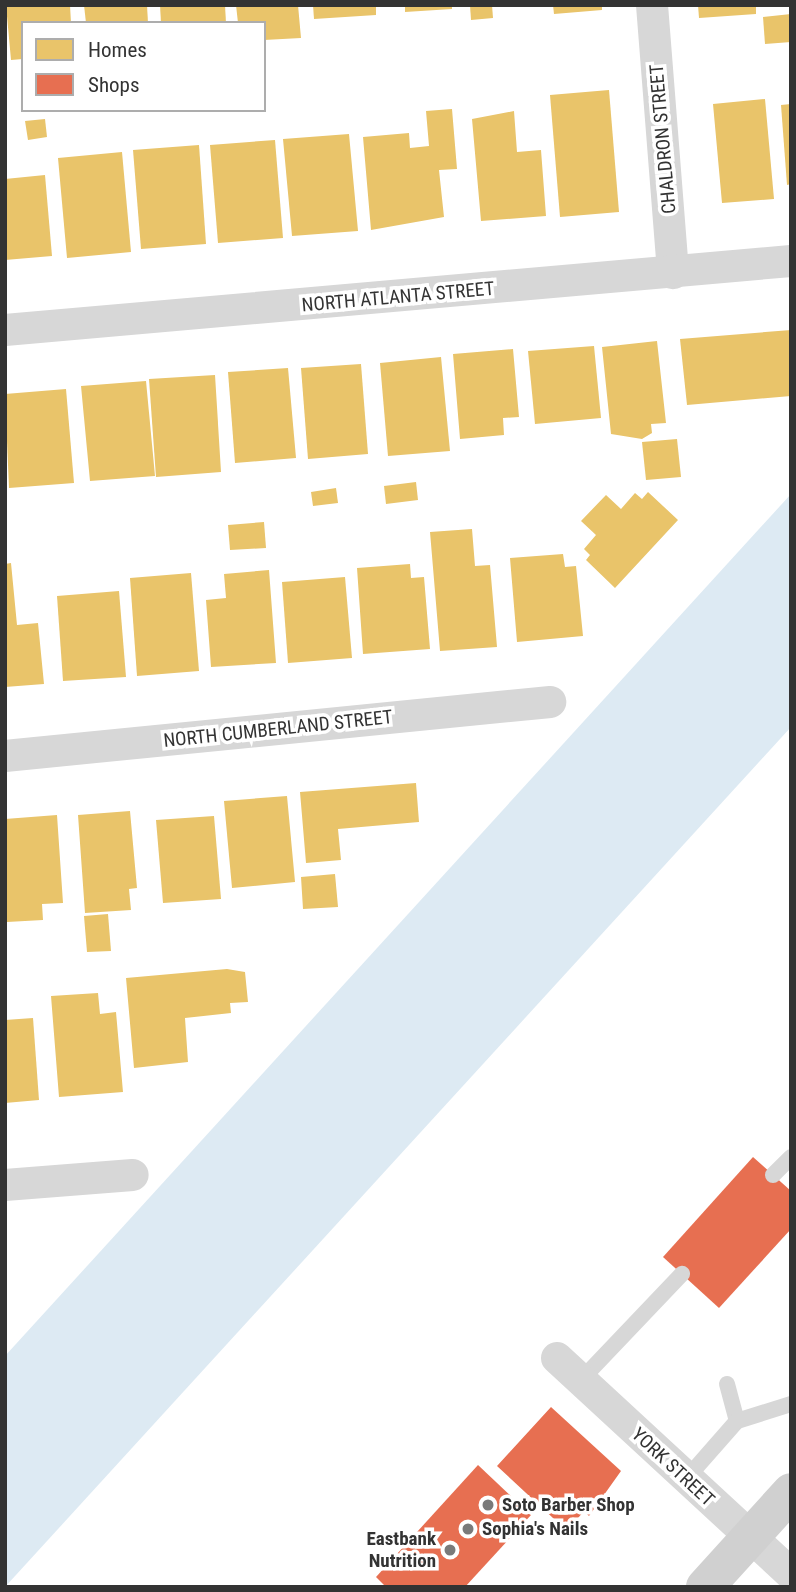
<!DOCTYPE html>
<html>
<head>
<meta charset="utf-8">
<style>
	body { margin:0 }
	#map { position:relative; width:796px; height:1592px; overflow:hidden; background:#fff; font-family:"Roboto Condensed",sans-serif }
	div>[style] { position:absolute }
	.water>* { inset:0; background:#ddeaf3 }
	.homes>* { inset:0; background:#e9c46a }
	.shops>* { inset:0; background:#e76f51 }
	.lane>* { height:16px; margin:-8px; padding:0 8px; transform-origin:8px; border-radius:8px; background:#d7d7d7 }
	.street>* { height:32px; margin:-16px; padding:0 16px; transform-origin:16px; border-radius:16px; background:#d7d7d7 }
	.secondary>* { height:38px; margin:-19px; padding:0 19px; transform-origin:19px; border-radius:19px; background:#d0d0d0 }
	.dots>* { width:19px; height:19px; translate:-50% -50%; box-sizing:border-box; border:4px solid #fff; border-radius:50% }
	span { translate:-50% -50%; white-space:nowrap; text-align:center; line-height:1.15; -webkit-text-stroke:7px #fff; paint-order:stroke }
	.street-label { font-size:19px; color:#333 }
	.poi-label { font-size:19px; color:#333; font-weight:700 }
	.left { translate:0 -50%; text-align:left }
	.right { translate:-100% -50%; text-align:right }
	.frame { position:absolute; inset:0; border:7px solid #333; pointer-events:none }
	.legend { position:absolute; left:21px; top:21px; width:245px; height:91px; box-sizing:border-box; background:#fff; border:2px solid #adadad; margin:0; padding:9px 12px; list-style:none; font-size:21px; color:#333 }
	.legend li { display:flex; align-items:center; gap:14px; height:35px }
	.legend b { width:35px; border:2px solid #adadad }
</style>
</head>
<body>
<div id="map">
	<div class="water">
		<div style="clip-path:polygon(791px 494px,791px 727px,5px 1587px,5px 1356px)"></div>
	</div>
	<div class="homes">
		<div style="clip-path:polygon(6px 5px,70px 5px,71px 23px,23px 23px,23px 59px,11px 60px)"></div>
		<div style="clip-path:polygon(84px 5px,147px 5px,148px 23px,86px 23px)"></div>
		<div style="clip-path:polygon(160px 5px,225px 5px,226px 23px,161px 23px)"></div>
		<div style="clip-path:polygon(236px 5px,298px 5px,301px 38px,264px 40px,264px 23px,238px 23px)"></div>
		<div style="clip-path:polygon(313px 5px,376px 5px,376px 15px,314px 19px)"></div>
		<div style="clip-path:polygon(405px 5px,452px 5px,452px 9px,405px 12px)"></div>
		<div style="clip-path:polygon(470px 5px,492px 5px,493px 18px,471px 20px)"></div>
		<div style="clip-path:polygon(553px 5px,602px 5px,602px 10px,554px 14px)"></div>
		<div style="clip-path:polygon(698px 5px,756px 5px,756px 14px,699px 18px)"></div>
		<div style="clip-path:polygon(791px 14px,791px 42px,765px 44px,763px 17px)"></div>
		<div style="clip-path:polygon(609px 90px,619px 212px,560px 217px,550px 95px)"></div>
		<div style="clip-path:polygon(765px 99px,774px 199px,722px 203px,713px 104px)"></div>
		<div style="clip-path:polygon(791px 104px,791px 184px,787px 185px,781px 105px)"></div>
		<div style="clip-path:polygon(452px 109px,457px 169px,439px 170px,444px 217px,371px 230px,363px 137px,409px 133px,410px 148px,429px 146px,426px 111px)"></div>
		<div style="clip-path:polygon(514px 111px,517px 152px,541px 150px,546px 216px,481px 221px,472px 119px)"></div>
		<div style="clip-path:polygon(45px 119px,47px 137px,28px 140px,25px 121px)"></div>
		<div style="clip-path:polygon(349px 134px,358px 231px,292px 236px,283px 139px)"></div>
		<div style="clip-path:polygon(275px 140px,283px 238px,218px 243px,210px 145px)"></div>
		<div style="clip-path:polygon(199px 145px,206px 244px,141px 249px,133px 150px)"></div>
		<div style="clip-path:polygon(122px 152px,131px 252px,67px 258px,58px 158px)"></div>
		<div style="clip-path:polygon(45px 175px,52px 256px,5px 260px,5px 179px)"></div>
		<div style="clip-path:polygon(791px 330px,791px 396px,687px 405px,680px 339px)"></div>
		<div style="clip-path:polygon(657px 341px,666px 423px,651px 424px,652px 433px,642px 439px,611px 434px,602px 347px)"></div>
		<div style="clip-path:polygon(594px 346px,601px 418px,535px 424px,528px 351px)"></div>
		<div style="clip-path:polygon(513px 349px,519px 417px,503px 418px,504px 435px,460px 439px,453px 354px)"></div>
		<div style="clip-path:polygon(441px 357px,450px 451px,388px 456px,380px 363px)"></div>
		<div style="clip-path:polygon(361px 364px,368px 454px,308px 459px,301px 368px)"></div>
		<div style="clip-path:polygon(288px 368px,296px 458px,235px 463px,228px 372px)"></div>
		<div style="clip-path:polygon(215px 375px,221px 472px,156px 477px,149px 379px)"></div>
		<div style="clip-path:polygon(146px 381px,155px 476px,90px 481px,81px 386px)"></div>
		<div style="clip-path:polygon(66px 389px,74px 483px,9px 488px,5px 394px)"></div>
		<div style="clip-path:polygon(677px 439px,681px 477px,646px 480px,642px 442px)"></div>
		<div style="clip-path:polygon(416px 482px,418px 500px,386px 504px,384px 486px)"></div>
		<div style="clip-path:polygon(336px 488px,338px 503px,313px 506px,311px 492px)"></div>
		<div style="clip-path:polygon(648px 492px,678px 520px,615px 588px,586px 560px,590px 555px,584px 549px,596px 535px,581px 521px,606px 495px,621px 509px,635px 493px,642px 499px)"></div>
		<div style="clip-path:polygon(264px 522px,266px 548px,230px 550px,228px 525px)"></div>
		<div style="clip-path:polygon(472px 529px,475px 566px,490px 565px,497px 647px,440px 651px,430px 532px)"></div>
		<div style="clip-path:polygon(563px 554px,565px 567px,576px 566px,583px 636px,517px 642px,510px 558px)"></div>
		<div style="clip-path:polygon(11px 563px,17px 625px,38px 623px,44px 684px,5px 687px,5px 564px)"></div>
		<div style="clip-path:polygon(410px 564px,411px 578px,424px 577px,430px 649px,363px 654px,357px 568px)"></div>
		<div style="clip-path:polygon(269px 570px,276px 663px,211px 667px,206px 600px,226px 598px,224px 574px)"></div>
		<div style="clip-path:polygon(191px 573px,199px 671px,137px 676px,130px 578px)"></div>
		<div style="clip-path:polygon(345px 577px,352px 658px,288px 663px,282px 582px)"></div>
		<div style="clip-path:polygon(119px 591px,126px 677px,63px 681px,57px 596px)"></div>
		<div style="clip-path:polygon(416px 783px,419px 822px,338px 829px,341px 860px,306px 863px,300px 792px)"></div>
		<div style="clip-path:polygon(287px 796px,295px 882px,232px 888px,224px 801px)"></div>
		<div style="clip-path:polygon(130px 811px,137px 888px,129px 889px,131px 910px,85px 913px,78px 815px)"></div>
		<div style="clip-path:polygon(57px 815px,63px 903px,42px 904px,43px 920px,7px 922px,5px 819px)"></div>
		<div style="clip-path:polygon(214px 816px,221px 899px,163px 903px,156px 820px)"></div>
		<div style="clip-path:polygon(335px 874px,338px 907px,303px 909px,301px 877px)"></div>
		<div style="clip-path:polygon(108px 914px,111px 951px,87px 952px,84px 916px)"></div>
		<div style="clip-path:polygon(227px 969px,245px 972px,248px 1002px,230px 1003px,231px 1013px,185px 1018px,188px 1062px,134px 1068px,126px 978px)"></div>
		<div style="clip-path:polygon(98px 993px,100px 1014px,116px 1012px,123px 1092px,59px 1097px,51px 996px)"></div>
		<div style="clip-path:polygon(33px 1018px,39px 1100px,5px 1103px,5px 1020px)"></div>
	</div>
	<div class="shops">
		<div style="clip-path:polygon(753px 1157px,791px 1191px,791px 1229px,719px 1308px,663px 1257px)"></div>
		<div style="clip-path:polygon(551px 1407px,621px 1471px,589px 1516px,584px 1511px,567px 1531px,497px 1466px)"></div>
		<div style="clip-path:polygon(478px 1465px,531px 1515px,465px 1587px,386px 1587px,376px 1577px)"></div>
	</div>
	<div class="lane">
		<div style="left:773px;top:1175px;width:25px;rotate:-45deg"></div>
		<div style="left:580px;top:1381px;width:148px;rotate:-46.4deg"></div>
		<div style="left:727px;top:1384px;width:38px;rotate:75deg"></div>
		<div style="left:686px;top:1479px;width:77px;rotate:-48.7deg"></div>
		<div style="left:737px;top:1421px;width:57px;rotate:-17.5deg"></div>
	</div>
	<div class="street">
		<div style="left:652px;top:5px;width:269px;rotate:85.5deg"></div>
		<div style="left:5px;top:330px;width:789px;rotate:-5.02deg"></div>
		<div style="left:5px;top:756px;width:548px;rotate:-5.66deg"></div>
		<div style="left:5px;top:1185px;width:128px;rotate:-4.5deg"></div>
		<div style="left:557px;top:1358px;width:318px;rotate:42.7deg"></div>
	</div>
	<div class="secondary">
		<div style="left:705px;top:1587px;width:128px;rotate:-47.8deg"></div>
	</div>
	<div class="dots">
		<div style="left:488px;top:1505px;background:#7a7a7a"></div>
		<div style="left:468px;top:1529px;background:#7a7a7a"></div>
		<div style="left:450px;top:1550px;background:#7a7a7a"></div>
	</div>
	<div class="street-label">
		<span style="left:663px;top:139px;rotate:-95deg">CHALDRON STREET</span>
		<span style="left:398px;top:297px;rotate:-5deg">NORTH ATLANTA STREET</span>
		<span style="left:278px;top:729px;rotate:-6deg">NORTH CUMBERLAND STREET</span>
		<span style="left:673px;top:1467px;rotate:43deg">YORK STREET</span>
	</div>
	<div class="poi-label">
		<span class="left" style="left:502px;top:1505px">Soto Barber Shop</span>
		<span class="left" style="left:482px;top:1529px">Sophia's Nails</span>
		<span class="right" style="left:436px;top:1550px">Eastbank<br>Nutrition</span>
	</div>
	<div class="frame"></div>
	<ul class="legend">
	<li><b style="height:19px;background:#e9c46a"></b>Homes</li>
	<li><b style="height:19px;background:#e76f51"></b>Shops</li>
	</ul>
</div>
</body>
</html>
